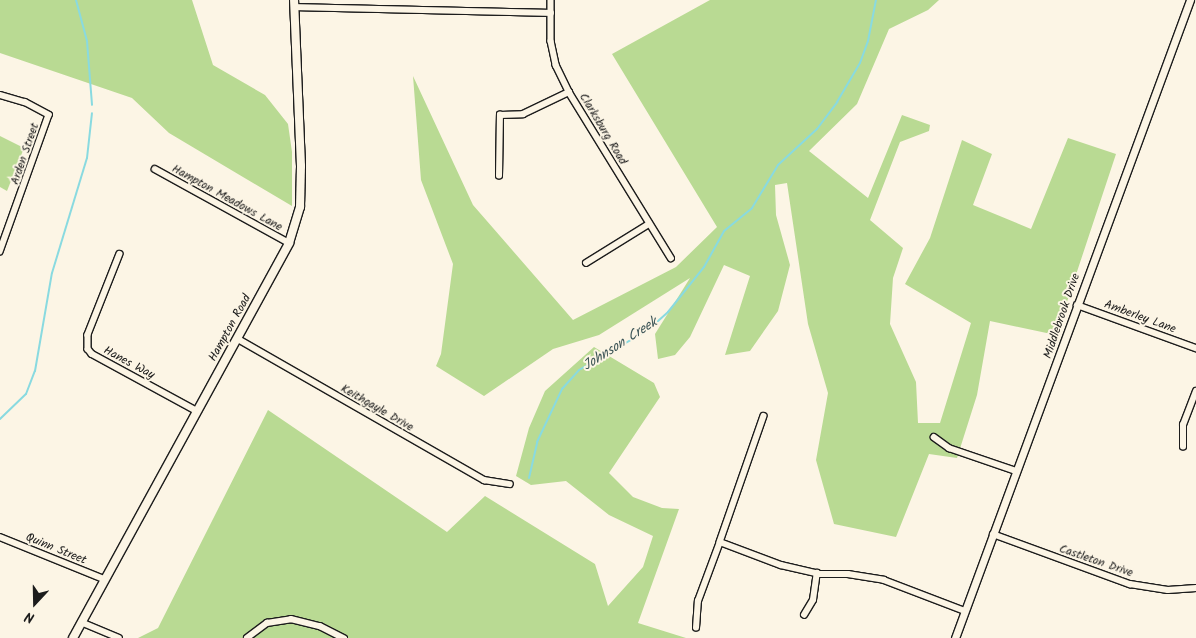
<!DOCTYPE html>
<html>
<head>
<meta charset="utf-8">
<style>
	body { margin:0 }
	#map { position:relative; width:1196px; height:638px; overflow:hidden; background:#fcf5e5; font-family:Kalam,sans-serif }
	div>[style] { position:absolute }
	.green>* { inset:0; background:#b9da93 }
	.stream>* { height:2px; margin:-1px; padding:0 1px; transform-origin:1px; border-radius:1px; background:#89dae0 }
	.roads { filter:drop-shadow(1px 0 #1c1c1c) drop-shadow(-1px 0 #1c1c1c) drop-shadow(0 1px #1c1c1c) drop-shadow(0 -1px #1c1c1c) }
	.minor>* { height:5.5px; margin:-2.75px; padding:0 2.75px; transform-origin:2.75px; border-radius:2.75px; background:#fcf5e5 }
	.tertiary>* { height:7px; margin:-3.5px; padding:0 3.5px; transform-origin:3.5px; border-radius:3.5px; background:#fcf5e5 }
	.secondary>* { height:8px; margin:-4px; padding:0 4px; transform-origin:4px; border-radius:4px; background:#fcf5e5 }
	span { translate:-50% -50%; white-space:nowrap; text-align:center; line-height:1.15; -webkit-text-stroke:4px #fcf5e5; paint-order:stroke }
	.street-label { font-size:12px; color:#1c1c1c }
	.water-label { font-size:14px; color:#3d5557; font-style:italic }
	.north { position:absolute; left:10px; top:578px; width:50px; height:50px; -webkit-text-stroke:4px #fcf5e5; paint-order:stroke; rotate:201deg; font-size:14px; font-weight:700; line-height:20px; text-align:center; color:#1c1c1c }
	.north::after { content:''; display:block; margin:auto; width:18px; height:22px; background:#1c1c1c; clip-path:polygon(50% 0,100% 100%,50% 72%,0 100%) }
</style>
</head>
<body>
<div id="map">
	<div class="green">
		<div style="clip-path:polygon(0 0,192px 0,213px 65px,265px 95px,288px 124px,292px 152px,292px 206px,169px 133px,132px 98px,0 53px)"></div>
		<div style="clip-path:polygon(710px 0,939px 0,928px 10px,889px 29px,857px 104px,809px 151px,868px 198px,902px 115px,930px 125px,929px 131px,900px 142px,870px 220px,903px 248px,893px 278px,890px 324px,916px 382px,918px 423px,940px 423px,971px 323px,905px 284px,930px 238px,962px 140px,992px 154px,973px 205px,1031px 229px,1068px 138px,1116px 154px,1056px 335px,990px 321px,977px 395px,957px 458px,929px 454px,896px 537px,834px 524px,816px 460px,828px 393px,808px 324px,787px 183px,775px 185px,776px 215px,790px 265px,778px 311px,750px 351px,725px 355px,750px 276px,724px 265px,690px 337px,675px 355px,658px 359px,655px 334px,690px 278px,599px 335px,553px 349px,484px 396px,436px 366px,441px 354px,453px 264px,421px 180px,413px 76px,473px 205px,573px 320px,676px 267px,717px 227px,612px 54px)"></div>
		<div style="clip-path:polygon(0 136px,24px 148px,7px 191px,0 187px)"></div>
		<div style="clip-path:polygon(594px 347px,654px 383px,660px 397px,609px 473px,633px 497px,662px 508px,679px 509px,638px 623px,686px 638px,138px 638px,158px 628px,268px 410px,447px 532px,485px 496px,595px 564px,608px 606px,643px 567px,653px 536px,609px 515px,566px 481px,531px 485px,516px 476px,529px 428px,545px 391px)"></div>
	</div>
	<div class="stream">
		<div style="left:76px;top:0;width:42px;rotate:75deg"></div>
		<div style="left:87px;top:41px;width:64px;rotate:85.5deg"></div>
		<div style="left:0;top:419px;width:36px;rotate:-44deg"></div>
		<div style="left:26px;top:394px;width:25px;rotate:-69deg"></div>
		<div style="left:35px;top:371px;width:99px;rotate:-80.2deg"></div>
		<div style="left:52px;top:273px;width:120px;rotate:-73.1deg"></div>
		<div style="left:87px;top:158px;width:45px;rotate:-83.7deg"></div>
		<div style="left:529px;top:478px;width:37px;rotate:-77deg"></div>
		<div style="left:537px;top:442px;width:59px;rotate:-64.7deg"></div>
		<div style="left:562px;top:389px;width:25px;rotate:-48deg"></div>
		<div style="left:579px;top:370px;width:80px;rotate:-30.1deg"></div>
		<div style="left:648px;top:330px;width:27px;rotate:-42deg"></div>
		<div style="left:668px;top:312px;width:58px;rotate:-51.3deg"></div>
		<div style="left:704px;top:267px;width:41px;rotate:-60.9deg"></div>
		<div style="left:724px;top:231px;width:36px;rotate:-39deg"></div>
		<div style="left:752px;top:208px;width:50px;rotate:-58.8deg"></div>
		<div style="left:778px;top:165px;width:53px;rotate:-42.7deg"></div>
		<div style="left:817px;top:129px;width:34px;rotate:-53deg"></div>
		<div style="left:837px;top:102px;width:45px;rotate:-59.5deg"></div>
		<div style="left:860px;top:63px;width:23px;rotate:-70deg"></div>
		<div style="left:868px;top:41px;width:42px;rotate:-79deg"></div>
	</div>
	<div class="roads">
		<div class="minor">
			<div style="left:551px;top:0;width:41px;rotate:90deg"></div>
			<div style="left:551px;top:41px;width:25px;rotate:78deg"></div>
			<div style="left:556px;top:65px;width:30px;rotate:64deg"></div>
			<div style="left:569px;top:92px;width:195px;rotate:58.4deg"></div>
			<div style="left:294px;top:7px;width:257px;rotate:1.3deg"></div>
			<div style="left:0;top:95px;width:26px;rotate:16deg"></div>
			<div style="left:25px;top:102px;width:27px;rotate:28deg"></div>
			<div style="left:49px;top:115px;width:145px;rotate:109.7deg"></div>
			<div style="left:155px;top:169px;width:153px;rotate:28.9deg"></div>
			<div style="left:499px;top:176px;width:61px;rotate:-89.1deg"></div>
			<div style="left:500px;top:115px;width:23px;rotate:-2deg"></div>
			<div style="left:523px;top:114px;width:51px;rotate:-25.6deg"></div>
			<div style="left:120px;top:254px;width:87px;rotate:111.6deg"></div>
			<div style="left:88px;top:335px;width:14px;rotate:90deg"></div>
			<div style="left:88px;top:349px;width:6px;rotate:51deg"></div>
			<div style="left:92px;top:354px;width:119px;rotate:28.5deg"></div>
			<div style="left:586px;top:263px;width:74px;rotate:-31.8deg"></div>
			<div style="left:1077px;top:305px;width:127px;rotate:19.9deg"></div>
			<div style="left:238px;top:339px;width:284px;rotate:29.8deg"></div>
			<div style="left:484px;top:480px;width:26px;rotate:9deg"></div>
			<div style="left:764px;top:416px;width:133px;rotate:109.2deg"></div>
			<div style="left:720px;top:542px;width:65px;rotate:20.7deg"></div>
			<div style="left:781px;top:565px;width:39px;rotate:13deg"></div>
			<div style="left:819px;top:574px;width:29px"></div>
			<div style="left:848px;top:574px;width:36px;rotate:9deg"></div>
			<div style="left:884px;top:580px;width:87px;rotate:20.9deg"></div>
			<div style="left:934px;top:437px;width:19px;rotate:36deg"></div>
			<div style="left:949px;top:448px;width:71px;rotate:18.9deg"></div>
			<div style="left:1183px;top:447px;width:22px;rotate:-90deg"></div>
			<div style="left:1183px;top:425px;width:36px;rotate:-69deg"></div>
			<div style="left:993px;top:534px;width:146px;rotate:20.1deg"></div>
			<div style="left:1130px;top:584px;width:38px;rotate:9deg"></div>
			<div style="left:1168px;top:590px;width:28px;rotate:-4deg"></div>
			<div style="left:0;top:537px;width:112px;rotate:22deg"></div>
			<div style="left:804px;top:615px;width:17px;rotate:-59deg"></div>
			<div style="left:813px;top:600px;width:27px;rotate:-82deg"></div>
			<div style="left:81px;top:622px;width:41px;rotate:22.8deg"></div>
			<div style="left:696px;top:628px;width:27px;rotate:-86deg"></div>
			<div style="left:698px;top:601px;width:63px;rotate:-69.6deg"></div>
			<div style="left:247px;top:638px;width:25px;rotate:-37deg"></div>
			<div style="left:267px;top:623px;width:24px;rotate:-9deg"></div>
			<div style="left:291px;top:619px;width:30px;rotate:14deg"></div>
			<div style="left:320px;top:626px;width:27px;rotate:27deg"></div>
		</div>
		<div class="tertiary">
			<div style="left:955px;top:638px;width:680px;rotate:-69.78deg"></div>
		</div>
		<div class="secondary">
			<div style="left:73px;top:638px;width:450px;rotate:-61.3deg"></div>
			<div style="left:289px;top:243px;width:38px;rotate:-73deg"></div>
			<div style="left:300px;top:207px;width:41px;rotate:-88.6deg"></div>
			<div style="left:301px;top:166px;width:166px;rotate:-92.4deg"></div>
		</div>
	</div>
	<div class="street-label">
		<span style="left:603px;top:129px;rotate:59deg">Clarksburg Road</span>
		<span style="left:25px;top:154px;rotate:-71deg">Arden Street</span>
		<span style="left:227px;top:198px;rotate:29deg">Hampton Meadows Lane</span>
		<span style="left:1062px;top:316px;rotate:-71deg">Middlebrook Drive</span>
		<span style="left:1140px;top:317px;rotate:20deg">Amberley Lane</span>
		<span style="left:230px;top:328px;rotate:-61deg">Hampton Road</span>
		<span style="left:129px;top:363px;rotate:28deg">Hanes Way</span>
		<span style="left:377px;top:408px;rotate:30deg">Keithgayle Drive</span>
		<span style="left:56px;top:549px;rotate:22deg">Quinn Street</span>
		<span style="left:1096px;top:561px;rotate:19deg">Castleton Drive</span>
	</div>
	<div class="water-label">
		<span style="left:620px;top:344px;rotate:-33deg">Johnson Creek</span>
	</div>
	<div class="north">N</div>
</div>
</body>
</html>
